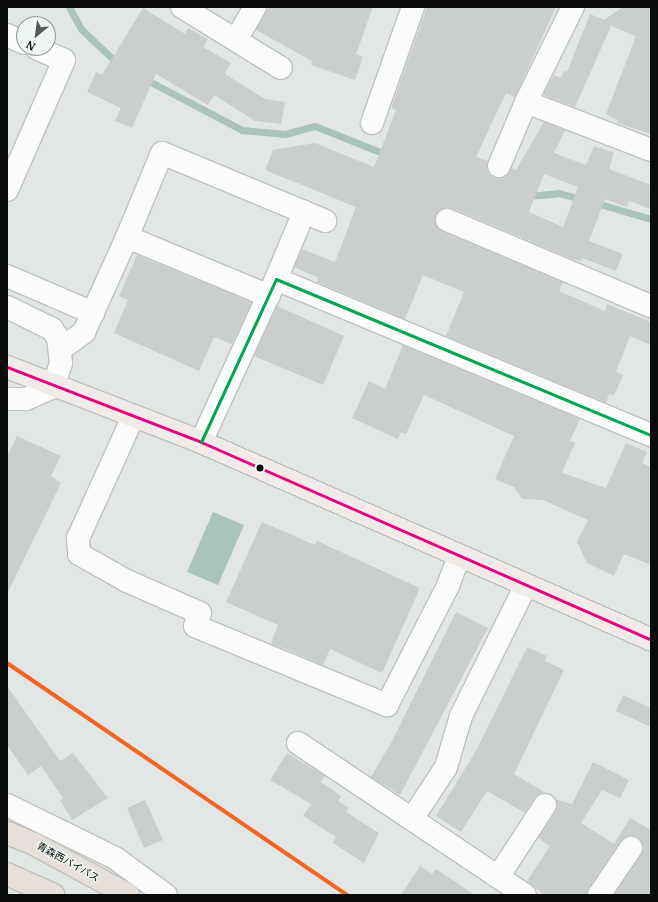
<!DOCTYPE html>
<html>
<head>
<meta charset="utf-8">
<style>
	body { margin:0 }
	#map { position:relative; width:658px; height:902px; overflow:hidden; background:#e2e7e5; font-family:"PT Serif","Noto Sans JP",serif }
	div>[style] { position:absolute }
	.water>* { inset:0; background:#a8c4bc }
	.stream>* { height:7px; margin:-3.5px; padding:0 3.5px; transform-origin:3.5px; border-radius:3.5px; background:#a8c4bc }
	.building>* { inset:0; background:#cacecc }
	.roads { filter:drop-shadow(1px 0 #bec2c1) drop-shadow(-1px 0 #bec2c1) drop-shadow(0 1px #bec2c1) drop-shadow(0 -1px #bec2c1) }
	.minor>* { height:22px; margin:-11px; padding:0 11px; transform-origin:11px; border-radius:11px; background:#fbfbfb }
	.major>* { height:22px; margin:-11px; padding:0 11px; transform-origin:11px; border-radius:11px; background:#f0ebe8 }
	.highway>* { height:22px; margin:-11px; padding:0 11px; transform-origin:11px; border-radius:11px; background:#e7e0da }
	.bus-1>* { height:3px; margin:-1.5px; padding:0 1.5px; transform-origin:1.5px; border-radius:1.5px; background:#e5007d }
	.bus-2>* { height:3px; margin:-1.5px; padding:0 1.5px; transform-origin:1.5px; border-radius:1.5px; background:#00a651 }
	.rail-1>* { height:4px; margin:-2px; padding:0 2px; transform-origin:2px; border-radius:2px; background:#f26522 }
	.dots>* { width:11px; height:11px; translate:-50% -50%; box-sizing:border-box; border:2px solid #eef6f3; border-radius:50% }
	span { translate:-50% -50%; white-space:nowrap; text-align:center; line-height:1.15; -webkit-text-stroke:3px #eef6f3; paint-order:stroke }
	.street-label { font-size:10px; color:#090c0b }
	.frame { position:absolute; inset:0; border:8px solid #090c0b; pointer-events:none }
	.north { position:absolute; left:16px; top:16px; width:40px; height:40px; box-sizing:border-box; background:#eef6f3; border:1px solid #929896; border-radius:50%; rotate:209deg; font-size:11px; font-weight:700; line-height:16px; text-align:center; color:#090c0b }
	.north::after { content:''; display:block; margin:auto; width:14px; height:18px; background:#555957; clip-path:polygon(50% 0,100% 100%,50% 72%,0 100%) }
</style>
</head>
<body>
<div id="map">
	<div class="water">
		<div style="clip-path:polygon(213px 512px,244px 525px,218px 585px,187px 572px)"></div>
	</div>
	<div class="stream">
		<div style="left:69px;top:7px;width:25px;rotate:61deg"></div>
		<div style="left:81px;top:29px;width:51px;rotate:43.4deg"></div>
		<div style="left:145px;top:79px;width:110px;rotate:27.7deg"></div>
		<div style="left:242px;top:130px;width:43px;rotate:5.3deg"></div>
		<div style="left:285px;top:134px;width:31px;rotate:-15deg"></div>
		<div style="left:315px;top:126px;width:78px;rotate:21.9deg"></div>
		<div style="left:527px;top:196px;width:32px;rotate:-5deg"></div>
		<div style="left:559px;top:193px;width:25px;rotate:16deg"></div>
		<div style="left:593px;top:202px;width:60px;rotate:16.3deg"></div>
	</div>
	<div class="building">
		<div style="clip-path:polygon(269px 7px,373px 7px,356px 54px,363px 57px,355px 80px,311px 65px,312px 61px,256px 30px)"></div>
		<div style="clip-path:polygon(evenodd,427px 7px,556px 7px,515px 97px,506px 93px,476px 157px,488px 161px,489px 174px,501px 178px,512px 168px,516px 170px,544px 122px,565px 130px,554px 153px,586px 165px,594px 146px,614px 153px,609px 169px,651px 185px,651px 209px,629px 201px,627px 207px,605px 199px,589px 241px,623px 254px,616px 271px,582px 258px,581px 261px,572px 259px,452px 208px,440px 210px,435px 216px,437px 227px,442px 231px,563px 282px,559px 291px,605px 311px,607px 304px,651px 322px,651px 345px,630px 336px,616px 372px,623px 375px,614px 396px,609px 394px,606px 403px,446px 336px,464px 292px,423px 275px,405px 319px,317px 282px,319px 278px,294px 267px,302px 249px,335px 262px,356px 207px,265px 170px,273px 150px,315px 143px,374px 167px,396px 110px,391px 108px,427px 7px,544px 174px,578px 187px,563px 227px,529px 212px,544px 174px)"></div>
		<div style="clip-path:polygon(623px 7px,651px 7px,651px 134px,617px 123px,618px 120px,606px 114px,636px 36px,611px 26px,575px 107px,543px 95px,554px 75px,561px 78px,564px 71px,567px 72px,590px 14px,604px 20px)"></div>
		<div style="clip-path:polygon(143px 8px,185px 34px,188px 28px,208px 39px,203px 47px,231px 63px,225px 74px,265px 99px,285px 102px,281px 124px,255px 121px,214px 95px,208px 105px,156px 74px,132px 128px,115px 121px,121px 108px,87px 92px,96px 72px,102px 75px)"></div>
		<div style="clip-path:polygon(137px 255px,252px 302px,232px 344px,214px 337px,199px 371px,114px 333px,128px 300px,119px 296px)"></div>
		<div style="clip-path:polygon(277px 306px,344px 336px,323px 385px,254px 356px)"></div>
		<div style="clip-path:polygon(403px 345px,580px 419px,570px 441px,575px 443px,562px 473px,606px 488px,626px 443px,647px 452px,642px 463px,651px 467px,651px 565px,624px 554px,614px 576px,587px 563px,577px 542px,588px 520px,543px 500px,522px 499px,514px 487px,495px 479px,514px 436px,424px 395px,406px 434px,401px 432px,398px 439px,352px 418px,369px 381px,385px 389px)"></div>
		<div style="clip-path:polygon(17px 436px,61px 456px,51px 476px,61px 483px,7px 594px,7px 456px)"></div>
		<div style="clip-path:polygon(262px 522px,315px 545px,317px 541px,420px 588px,382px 673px,330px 649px,323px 665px,271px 643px,278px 625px,226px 602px)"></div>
		<div style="clip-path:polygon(456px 612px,488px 628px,400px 795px,371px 777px,392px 741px)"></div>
		<div style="clip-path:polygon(527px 647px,547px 656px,545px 661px,564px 670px,514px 774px,546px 793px,535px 798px,525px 813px,487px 791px,461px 832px,436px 816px,477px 749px)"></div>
		<div style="clip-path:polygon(7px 686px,60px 761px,73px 753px,108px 798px,72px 820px,60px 800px,63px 798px,41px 766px,28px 775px,7px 745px)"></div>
		<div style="clip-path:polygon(623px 695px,651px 708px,651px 727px,616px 711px)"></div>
		<div style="clip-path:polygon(287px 753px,325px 776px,321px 782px,341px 796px,338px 801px,349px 808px,346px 812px,379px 833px,364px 863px,333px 843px,336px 837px,303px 816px,311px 804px,270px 780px)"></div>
		<div style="clip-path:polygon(593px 762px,629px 780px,620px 798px,602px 790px,581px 823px,614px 844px,630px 818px,651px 830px,651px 895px,614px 895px,643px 849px,642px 842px,632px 836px,621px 841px,587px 895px,544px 895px,527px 881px,550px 846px,538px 838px,556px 811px,555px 799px,572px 804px)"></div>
		<div style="clip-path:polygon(145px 800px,163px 840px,144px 848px,127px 808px)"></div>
		<div style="clip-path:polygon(420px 866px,432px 874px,436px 869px,475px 895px,401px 895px)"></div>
	</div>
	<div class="roads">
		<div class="minor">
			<div style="left:182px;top:7px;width:116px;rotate:31.6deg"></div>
			<div style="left:7px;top:35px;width:19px;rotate:25deg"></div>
			<div style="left:236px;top:40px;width:38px;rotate:-60deg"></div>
			<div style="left:526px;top:102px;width:106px;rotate:-63.7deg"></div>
			<div style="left:372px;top:123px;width:123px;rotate:-70.5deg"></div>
			<div style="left:499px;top:166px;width:69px;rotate:-67.1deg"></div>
			<div style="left:526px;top:102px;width:134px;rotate:21deg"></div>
			<div style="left:7px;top:190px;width:142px;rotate:-66.3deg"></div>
			<div style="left:64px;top:60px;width:30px;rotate:-157deg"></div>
			<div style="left:447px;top:220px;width:221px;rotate:22.9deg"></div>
			<div style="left:7px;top:276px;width:94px;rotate:23.3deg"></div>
			<div style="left:276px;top:279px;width:73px;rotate:-67.3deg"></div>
			<div style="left:269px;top:296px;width:154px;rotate:-157.4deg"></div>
			<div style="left:127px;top:237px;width:91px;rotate:-67.4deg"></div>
			<div style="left:162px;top:153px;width:177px;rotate:22.6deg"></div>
			<div style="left:7px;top:307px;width:50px;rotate:26.1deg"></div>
			<div style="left:52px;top:329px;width:11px;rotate:56deg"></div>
			<div style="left:58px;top:338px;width:25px;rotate:83deg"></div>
			<div style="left:61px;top:363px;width:25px;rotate:108deg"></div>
			<div style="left:53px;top:387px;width:30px;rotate:156deg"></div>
			<div style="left:26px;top:399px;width:19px;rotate:180deg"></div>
			<div style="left:61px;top:349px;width:29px;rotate:-36deg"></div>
			<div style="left:84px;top:332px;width:104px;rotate:-65.6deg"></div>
			<div style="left:133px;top:417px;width:133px;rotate:114.4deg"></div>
			<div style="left:78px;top:538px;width:16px;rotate:86deg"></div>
			<div style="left:79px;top:554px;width:55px;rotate:29.4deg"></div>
			<div style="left:127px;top:581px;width:80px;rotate:23.7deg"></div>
			<div style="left:200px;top:613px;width:14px;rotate:111deg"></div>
			<div style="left:195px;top:626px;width:208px;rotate:22.4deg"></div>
			<div style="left:387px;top:705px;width:134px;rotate:-62.9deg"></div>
			<div style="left:448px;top:586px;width:32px;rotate:-70deg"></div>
			<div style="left:201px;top:442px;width:179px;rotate:-65.3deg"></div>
			<div style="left:276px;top:279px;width:406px;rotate:22.6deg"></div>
			<div style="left:298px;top:743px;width:273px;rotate:33.8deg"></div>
			<div style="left:7px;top:805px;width:120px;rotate:26.1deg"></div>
			<div style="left:115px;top:858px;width:63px;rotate:36deg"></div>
			<div style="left:412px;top:819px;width:62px;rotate:-56.8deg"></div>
			<div style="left:446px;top:767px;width:53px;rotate:-73.6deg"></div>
			<div style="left:461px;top:716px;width:146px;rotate:-63.6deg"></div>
			<div style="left:498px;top:877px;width:86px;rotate:-56.9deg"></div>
			<div style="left:599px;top:895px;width:57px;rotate:-55.8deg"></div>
		</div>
		<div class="major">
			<div style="left:7px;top:367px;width:208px;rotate:21.1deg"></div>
			<div style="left:201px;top:442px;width:492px;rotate:23.7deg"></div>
		</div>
		<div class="highway">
			<div style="left:7px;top:833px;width:31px;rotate:22deg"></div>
			<div style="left:36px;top:845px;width:105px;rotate:28.5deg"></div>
			<div style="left:7px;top:874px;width:51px;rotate:24.1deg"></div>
		</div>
	</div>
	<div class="bus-1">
		<div style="left:7px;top:367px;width:208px;rotate:21.1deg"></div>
		<div style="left:201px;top:442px;width:492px;rotate:23.7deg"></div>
	</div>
	<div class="bus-2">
		<div style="left:201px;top:442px;width:179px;rotate:-65.3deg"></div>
		<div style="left:276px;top:279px;width:406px;rotate:22.6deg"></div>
	</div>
	<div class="rail-1">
		<div style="left:7px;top:663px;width:412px;rotate:34.3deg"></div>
	</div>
	<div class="dots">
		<div style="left:260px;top:468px;background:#090c0b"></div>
	</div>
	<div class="street-label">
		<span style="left:68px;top:862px;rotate:29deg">青森西バイパス</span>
	</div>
	<div class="frame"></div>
	<div class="north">N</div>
</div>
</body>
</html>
